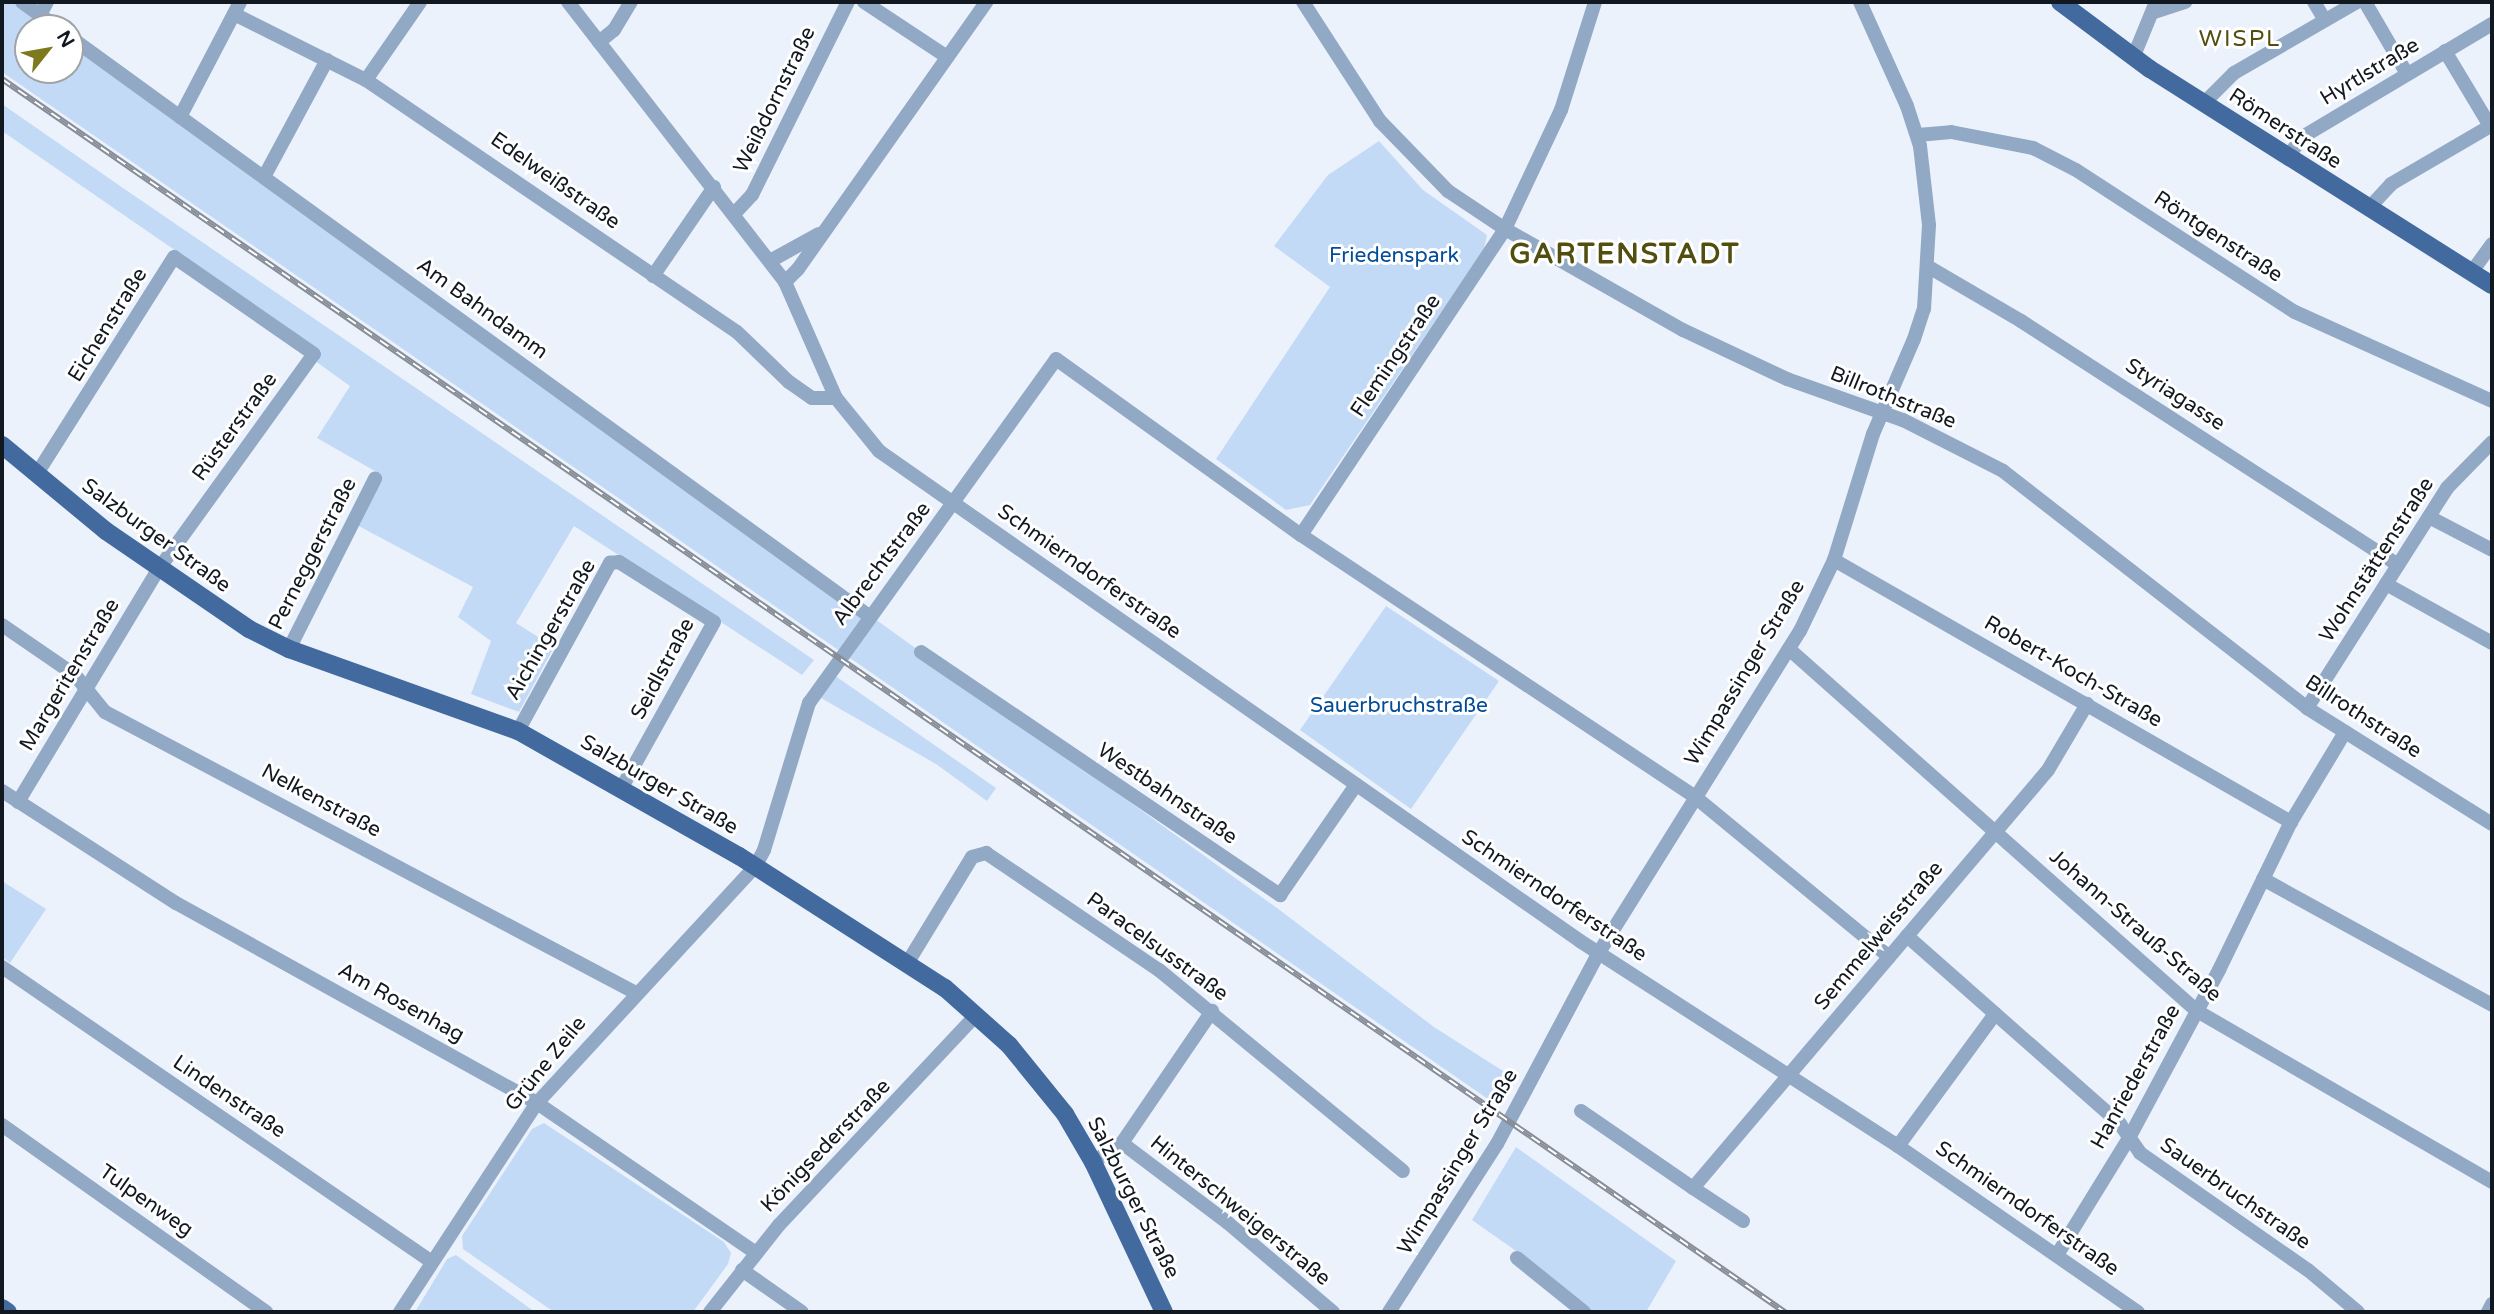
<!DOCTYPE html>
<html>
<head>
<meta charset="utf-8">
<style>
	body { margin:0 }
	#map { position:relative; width:2494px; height:1314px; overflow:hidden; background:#ebf2fc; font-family:"Varela Round",sans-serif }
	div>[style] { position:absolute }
	.green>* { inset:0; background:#c3daf7 }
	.minor>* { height:14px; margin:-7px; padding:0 7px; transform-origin:7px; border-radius:7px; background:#92a9c6 }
	.major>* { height:18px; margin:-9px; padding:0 9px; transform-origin:9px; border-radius:9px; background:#426a9e }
	.rail>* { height:6px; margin-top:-3px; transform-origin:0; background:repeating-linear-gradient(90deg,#fff 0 10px,#868d96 0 20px); box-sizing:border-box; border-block:2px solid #868d96 }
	span { translate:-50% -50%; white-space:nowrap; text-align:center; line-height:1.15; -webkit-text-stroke:6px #fff; paint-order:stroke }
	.street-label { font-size:21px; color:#121820 }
	.park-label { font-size:21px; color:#024c99 }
	.neighbourhood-label { font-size:23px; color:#524e10; letter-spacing:2px }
	.district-label { font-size:28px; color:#524e10; font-weight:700; letter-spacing:2px }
	.frame { position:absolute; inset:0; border:4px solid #121820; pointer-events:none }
	.north { position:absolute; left:14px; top:14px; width:70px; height:70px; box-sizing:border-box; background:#fff; border:2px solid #a0a3a6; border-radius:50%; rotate:59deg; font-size:19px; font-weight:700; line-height:28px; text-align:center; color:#121820 }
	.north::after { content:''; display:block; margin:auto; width:24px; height:32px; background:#7f791e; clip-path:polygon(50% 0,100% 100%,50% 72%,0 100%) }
</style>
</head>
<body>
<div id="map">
	<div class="green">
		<div style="clip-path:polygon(2px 2px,18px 2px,54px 28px,28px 28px,28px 70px,70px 70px,70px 40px,1277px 908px,1434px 1027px,1514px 1078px,1498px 1106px,2px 72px)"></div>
		<div style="clip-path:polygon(2px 104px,123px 188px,814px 660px,802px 675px,574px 526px,516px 623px,554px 647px,519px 712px,471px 694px,491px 641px,458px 617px,473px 587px,353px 523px,380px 474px,317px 438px,350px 386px,315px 361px,321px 351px,2px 131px)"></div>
		<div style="clip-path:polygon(1379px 141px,1423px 190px,1487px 235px,1484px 249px,1310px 505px,1286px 510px,1216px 459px,1330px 287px,1274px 246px,1328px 175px)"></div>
		<div style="clip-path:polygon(1386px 606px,1499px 681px,1411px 809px,1300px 730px)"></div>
		<div style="clip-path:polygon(834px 675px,996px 788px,987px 801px,936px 764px,821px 698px)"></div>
		<div style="clip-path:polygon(2px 881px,46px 909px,10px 963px,2px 957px)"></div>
		<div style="clip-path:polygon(544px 1123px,724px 1242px,731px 1253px,728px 1264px,693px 1312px,554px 1312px,463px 1249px,462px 1236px,532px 1129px)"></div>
		<div style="clip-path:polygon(1516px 1147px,1676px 1261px,1646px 1312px,1592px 1312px,1529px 1260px,1472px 1220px)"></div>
		<div style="clip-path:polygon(456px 1255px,535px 1312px,415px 1312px,447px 1259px)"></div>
	</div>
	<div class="minor">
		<div style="left:22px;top:2px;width:44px;rotate:35.8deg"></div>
		<div style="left:568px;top:2px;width:354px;rotate:52.2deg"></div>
		<div style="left:785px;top:282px;width:127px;rotate:66.3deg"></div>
		<div style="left:836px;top:398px;width:68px;rotate:50.9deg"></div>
		<div style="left:879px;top:451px;width:855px;rotate:34.95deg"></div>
		<div style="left:1580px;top:941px;width:378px;rotate:32.8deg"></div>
		<div style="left:1898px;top:1146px;width:292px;rotate:34.7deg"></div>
		<div style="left:864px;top:2px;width:100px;rotate:33.5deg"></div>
		<div style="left:1303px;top:2px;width:142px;rotate:57.1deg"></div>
		<div style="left:1380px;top:121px;width:98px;rotate:45.8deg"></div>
		<div style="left:1448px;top:191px;width:69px;rotate:33.7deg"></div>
		<div style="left:1505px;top:229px;width:205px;rotate:29.6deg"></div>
		<div style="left:1683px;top:330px;width:115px;rotate:25.2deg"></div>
		<div style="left:1787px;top:379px;width:123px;rotate:19.5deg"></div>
		<div style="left:1903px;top:420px;width:112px;rotate:27deg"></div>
		<div style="left:2003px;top:471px;width:385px;rotate:37.9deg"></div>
		<div style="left:2307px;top:708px;width:218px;rotate:32.1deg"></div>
		<div style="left:2314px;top:2px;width:21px;rotate:59deg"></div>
		<div style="left:2365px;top:2px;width:83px;rotate:59.7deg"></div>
		<div style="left:2154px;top:12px;width:33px;rotate:-18deg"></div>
		<div style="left:234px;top:14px;width:148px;rotate:26.6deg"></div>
		<div style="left:366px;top:80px;width:448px;rotate:34.2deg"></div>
		<div style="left:737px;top:332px;width:72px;rotate:43.9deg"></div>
		<div style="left:789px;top:382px;width:28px;rotate:35deg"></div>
		<div style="left:812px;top:398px;width:24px"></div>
		<div style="left:40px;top:15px;width:15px;rotate:-62deg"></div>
		<div style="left:70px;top:37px;width:987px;rotate:35.93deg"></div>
		<div style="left:599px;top:42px;width:19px;rotate:-39deg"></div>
		<div style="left:614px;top:30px;width:33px;rotate:-59deg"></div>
		<div style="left:2445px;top:51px;width:87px;rotate:59deg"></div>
		<div style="left:2133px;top:58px;width:61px;rotate:-67.7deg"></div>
		<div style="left:366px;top:80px;width:95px;rotate:-55.3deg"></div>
		<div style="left:2203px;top:104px;width:44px;rotate:-45deg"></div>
		<div style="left:2234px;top:73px;width:142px;rotate:-30deg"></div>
		<div style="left:180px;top:117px;width:130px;rotate:-62.4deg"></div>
		<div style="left:1918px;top:135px;width:33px;rotate:-5deg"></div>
		<div style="left:1951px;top:132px;width:84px;rotate:11deg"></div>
		<div style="left:2033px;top:148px;width:48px;rotate:27.1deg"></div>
		<div style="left:2076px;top:170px;width:261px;rotate:33deg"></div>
		<div style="left:2295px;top:312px;width:216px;rotate:24.3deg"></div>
		<div style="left:2287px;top:157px;width:27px;rotate:-51deg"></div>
		<div style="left:2304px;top:136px;width:219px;rotate:-30.8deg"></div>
		<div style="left:264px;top:177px;width:133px;rotate:-61.7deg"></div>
		<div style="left:2368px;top:209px;width:34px;rotate:-47deg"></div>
		<div style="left:2391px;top:184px;width:117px;rotate:-30.3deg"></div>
		<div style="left:735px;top:213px;width:25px;rotate:-47deg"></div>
		<div style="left:752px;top:195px;width:216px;rotate:-63.6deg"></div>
		<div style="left:770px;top:261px;width:56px;rotate:-28.9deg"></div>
		<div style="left:1927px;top:266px;width:109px;rotate:30.3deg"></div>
		<div style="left:2021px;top:321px;width:449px;rotate:32.9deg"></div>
		<div style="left:2471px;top:273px;width:36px;rotate:-54deg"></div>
		<div style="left:653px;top:276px;width:108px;rotate:-55.6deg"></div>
		<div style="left:785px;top:282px;width:18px;rotate:-45deg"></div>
		<div style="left:798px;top:269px;width:327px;rotate:-54.8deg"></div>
		<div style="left:2429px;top:517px;width:71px;rotate:27.6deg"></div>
		<div style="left:1301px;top:535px;width:368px;rotate:-56.3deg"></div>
		<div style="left:1505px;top:229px;width:132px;rotate:-64.8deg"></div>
		<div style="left:1561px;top:110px;width:113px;rotate:-72.5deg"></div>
		<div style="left:1834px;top:560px;width:527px;rotate:29.83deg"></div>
		<div style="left:2386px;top:584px;width:121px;rotate:29.1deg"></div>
		<div style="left:2px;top:625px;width:88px;rotate:34.4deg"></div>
		<div style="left:75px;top:675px;width:48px;rotate:51deg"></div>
		<div style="left:105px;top:712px;width:601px;rotate:27.89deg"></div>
		<div style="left:289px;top:649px;width:191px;rotate:-63.2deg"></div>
		<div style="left:1789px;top:649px;width:545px;rotate:41.58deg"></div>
		<div style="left:2197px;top:1011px;width:341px;rotate:30.1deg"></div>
		<div style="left:921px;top:652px;width:434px;rotate:34.1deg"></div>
		<div style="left:1280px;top:895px;width:134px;rotate:-55.4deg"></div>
		<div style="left:2307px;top:708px;width:261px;rotate:-57.5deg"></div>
		<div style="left:2447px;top:488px;width:64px;rotate:-45.6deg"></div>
		<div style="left:518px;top:731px;width:192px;rotate:-61.3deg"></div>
		<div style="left:610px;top:563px;width:9px;rotate:-6deg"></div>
		<div style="left:619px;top:562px;width:112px;rotate:32.3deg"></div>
		<div style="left:714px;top:622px;width:191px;rotate:119.1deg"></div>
		<div style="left:2px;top:791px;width:207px;rotate:32.8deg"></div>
		<div style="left:176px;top:903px;width:413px;rotate:29deg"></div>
		<div style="left:537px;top:1103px;width:265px;rotate:34.4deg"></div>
		<div style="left:18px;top:802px;width:271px;rotate:-58.9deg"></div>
		<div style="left:158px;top:570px;width:266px;rotate:-54.2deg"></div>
		<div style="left:314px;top:354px;width:170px;rotate:-145.3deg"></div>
		<div style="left:174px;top:257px;width:258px;rotate:122.3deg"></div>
		<div style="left:2263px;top:879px;width:261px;rotate:28.8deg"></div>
		<div style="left:1907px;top:936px;width:284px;rotate:41.4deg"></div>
		<div style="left:2120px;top:1124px;width:35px;rotate:55deg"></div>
		<div style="left:2140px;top:1153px;width:205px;rotate:34.9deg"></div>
		<div style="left:2308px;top:1270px;width:65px;rotate:40deg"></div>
		<div style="left:908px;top:962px;width:123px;rotate:-58.6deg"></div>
		<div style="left:972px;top:857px;width:15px;rotate:-16deg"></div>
		<div style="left:986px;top:853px;width:209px;rotate:34.1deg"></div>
		<div style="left:1159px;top:970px;width:316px;rotate:39.5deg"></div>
		<div style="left:2px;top:967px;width:521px;rotate:34.45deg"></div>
		<div style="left:1581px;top:1111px;width:136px;rotate:34.5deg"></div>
		<div style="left:1693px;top:1188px;width:548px;rotate:-49.66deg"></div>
		<div style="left:2048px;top:770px;width:77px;rotate:-59.4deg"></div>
		<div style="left:2px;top:1125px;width:324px;rotate:35.3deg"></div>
		<div style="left:1122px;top:1143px;width:133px;rotate:37deg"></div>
		<div style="left:1228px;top:1223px;width:138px;rotate:40.3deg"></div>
		<div style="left:1898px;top:1146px;width:164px;rotate:-53.7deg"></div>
		<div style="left:1093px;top:1162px;width:35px;rotate:-33deg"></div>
		<div style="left:1122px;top:1143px;width:160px;rotate:-55.7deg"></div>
		<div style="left:1693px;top:1188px;width:60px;rotate:33.4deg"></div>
		<div style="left:2057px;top:1255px;width:137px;rotate:-58.4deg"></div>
		<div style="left:2129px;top:1138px;width:191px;rotate:-61.8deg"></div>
		<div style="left:2219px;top:970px;width:165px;rotate:-64.1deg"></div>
		<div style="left:2291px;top:822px;width:105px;rotate:-59deg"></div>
		<div style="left:1517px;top:1258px;width:86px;rotate:38.9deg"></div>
		<div style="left:742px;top:1270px;width:73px;rotate:35deg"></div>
		<div style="left:400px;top:1312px;width:250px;rotate:-56.8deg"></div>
		<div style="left:537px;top:1103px;width:321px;rotate:-47.3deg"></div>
		<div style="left:755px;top:867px;width:19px;rotate:-62deg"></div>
		<div style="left:764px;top:850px;width:154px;rotate:-73deg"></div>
		<div style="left:809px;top:703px;width:423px;rotate:-54.3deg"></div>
		<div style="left:1056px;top:359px;width:302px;rotate:35.7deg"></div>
		<div style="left:1301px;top:535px;width:472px;rotate:33.6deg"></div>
		<div style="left:1694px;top:796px;width:253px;rotate:39.5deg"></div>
		<div style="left:710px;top:1312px;width:111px;rotate:-51.6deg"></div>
		<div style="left:779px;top:1225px;width:289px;rotate:-46.8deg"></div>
		<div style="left:1389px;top:1312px;width:200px;rotate:-57.3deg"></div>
		<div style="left:1497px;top:1144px;width:215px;rotate:-62deg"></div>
		<div style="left:1598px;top:954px;width:381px;rotate:-58deg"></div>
		<div style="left:1800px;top:631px;width:79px;rotate:-64.4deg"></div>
		<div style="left:1834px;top:560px;width:132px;rotate:-72.8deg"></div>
		<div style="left:1873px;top:434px;width:103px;rotate:-66.7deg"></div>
		<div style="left:1914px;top:339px;width:32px;rotate:-72deg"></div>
		<div style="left:1924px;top:309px;width:84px;rotate:-86.6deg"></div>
		<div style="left:1929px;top:225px;width:80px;rotate:-96.5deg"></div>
		<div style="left:1920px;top:146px;width:42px;rotate:-108deg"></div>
		<div style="left:1907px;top:106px;width:114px;rotate:-114.3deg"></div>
		<div style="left:2488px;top:1312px;width:9px;rotate:-63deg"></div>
	</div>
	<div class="major">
		<div style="left:2060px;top:2px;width:112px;rotate:36.7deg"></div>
		<div style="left:2150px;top:69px;width:404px;rotate:32.3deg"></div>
		<div style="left:2px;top:445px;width:135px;rotate:39.6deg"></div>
		<div style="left:106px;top:531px;width:173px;rotate:34.4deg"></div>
		<div style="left:249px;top:629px;width:45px;rotate:26.6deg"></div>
		<div style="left:289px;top:649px;width:243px;rotate:19.7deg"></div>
		<div style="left:518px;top:731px;width:254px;rotate:29.5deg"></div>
		<div style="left:739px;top:856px;width:245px;rotate:32.7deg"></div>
		<div style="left:945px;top:988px;width:86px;rotate:41.7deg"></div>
		<div style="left:1009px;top:1045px;width:89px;rotate:50.9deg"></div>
		<div style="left:1065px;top:1114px;width:56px;rotate:59.7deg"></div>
		<div style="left:1093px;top:1162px;width:166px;rotate:64.7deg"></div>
		<div style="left:2px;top:1308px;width:7px;rotate:34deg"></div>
	</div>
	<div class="rail">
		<div style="left:2px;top:79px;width:2168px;rotate:34.67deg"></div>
	</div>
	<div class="street-label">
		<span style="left:2370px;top:72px;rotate:-31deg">Hyrtlstraße</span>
		<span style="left:775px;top:100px;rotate:-64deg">Weißdornstraße</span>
		<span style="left:2285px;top:129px;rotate:33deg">Römerstraße</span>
		<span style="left:555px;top:181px;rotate:35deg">Edelweißstraße</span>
		<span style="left:2218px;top:237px;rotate:33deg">Röntgenstraße</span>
		<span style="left:482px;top:309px;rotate:36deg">Am Bahndamm</span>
		<span style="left:108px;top:325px;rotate:-58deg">Eichenstraße</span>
		<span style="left:1396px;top:356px;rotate:-56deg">Flemingstraße</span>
		<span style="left:2175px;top:395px;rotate:33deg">Styriagasse</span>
		<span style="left:1893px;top:398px;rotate:22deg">Billrothstraße</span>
		<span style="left:235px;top:427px;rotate:-54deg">Rüsterstraße</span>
		<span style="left:156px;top:536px;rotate:36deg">Salzburger Straße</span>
		<span style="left:313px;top:554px;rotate:-63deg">Perneggerstraße</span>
		<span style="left:2377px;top:560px;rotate:-57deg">Wohnstättenstraße</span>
		<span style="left:882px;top:564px;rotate:-53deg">Albrechtstraße</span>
		<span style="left:1089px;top:572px;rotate:35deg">Schmierndorferstraße</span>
		<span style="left:551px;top:630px;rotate:-60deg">Aichingerstraße</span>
		<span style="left:663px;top:669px;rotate:-62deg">Seidlstraße</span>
		<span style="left:2073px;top:672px;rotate:30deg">Robert-Koch-Straße</span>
		<span style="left:1745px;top:673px;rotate:-59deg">Wimpassinger Straße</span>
		<span style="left:70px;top:675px;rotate:-59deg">Margeritenstraße</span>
		<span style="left:2363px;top:717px;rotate:33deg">Billrothstraße</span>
		<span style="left:659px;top:785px;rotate:30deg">Salzburger Straße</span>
		<span style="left:1167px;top:794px;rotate:34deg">Westbahnstraße</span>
		<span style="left:321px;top:801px;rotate:28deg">Nelkenstraße</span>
		<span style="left:1554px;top:896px;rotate:34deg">Schmierndorferstraße</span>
		<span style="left:2135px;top:926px;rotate:41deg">Johann-Strauß-Straße</span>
		<span style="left:1879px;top:936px;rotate:-50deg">Semmelweisstraße</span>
		<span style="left:1157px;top:947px;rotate:36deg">Paracelsusstraße</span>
		<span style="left:401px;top:1003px;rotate:29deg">Am Rosenhag</span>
		<span style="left:546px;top:1064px;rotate:-51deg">Grüne Zeile</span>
		<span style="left:2136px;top:1077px;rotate:-61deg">Hanriederstraße</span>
		<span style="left:229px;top:1097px;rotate:34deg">Lindenstraße</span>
		<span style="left:826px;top:1146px;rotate:-46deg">Königsederstraße</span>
		<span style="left:1458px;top:1162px;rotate:-59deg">Wimpassinger Straße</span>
		<span style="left:2235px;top:1194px;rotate:35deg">Sauerbruchstraße</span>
		<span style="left:1133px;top:1198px;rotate:63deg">Salzburger Straße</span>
		<span style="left:146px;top:1201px;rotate:35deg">Tulpenweg</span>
		<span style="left:2027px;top:1209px;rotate:35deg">Schmierndorferstraße</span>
		<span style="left:1240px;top:1211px;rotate:39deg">Hinterschweigerstraße</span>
	</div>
	<div class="park-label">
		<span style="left:1394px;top:256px">Friedenspark</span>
		<span style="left:1399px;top:706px">Sauerbruchstraße</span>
	</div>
	<div class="neighbourhood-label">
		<span style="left:2240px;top:39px">WISPL</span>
	</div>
	<div class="district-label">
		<span style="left:1625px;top:254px">GARTENSTADT</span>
	</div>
	<div class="frame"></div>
	<div class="north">N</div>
</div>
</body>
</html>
